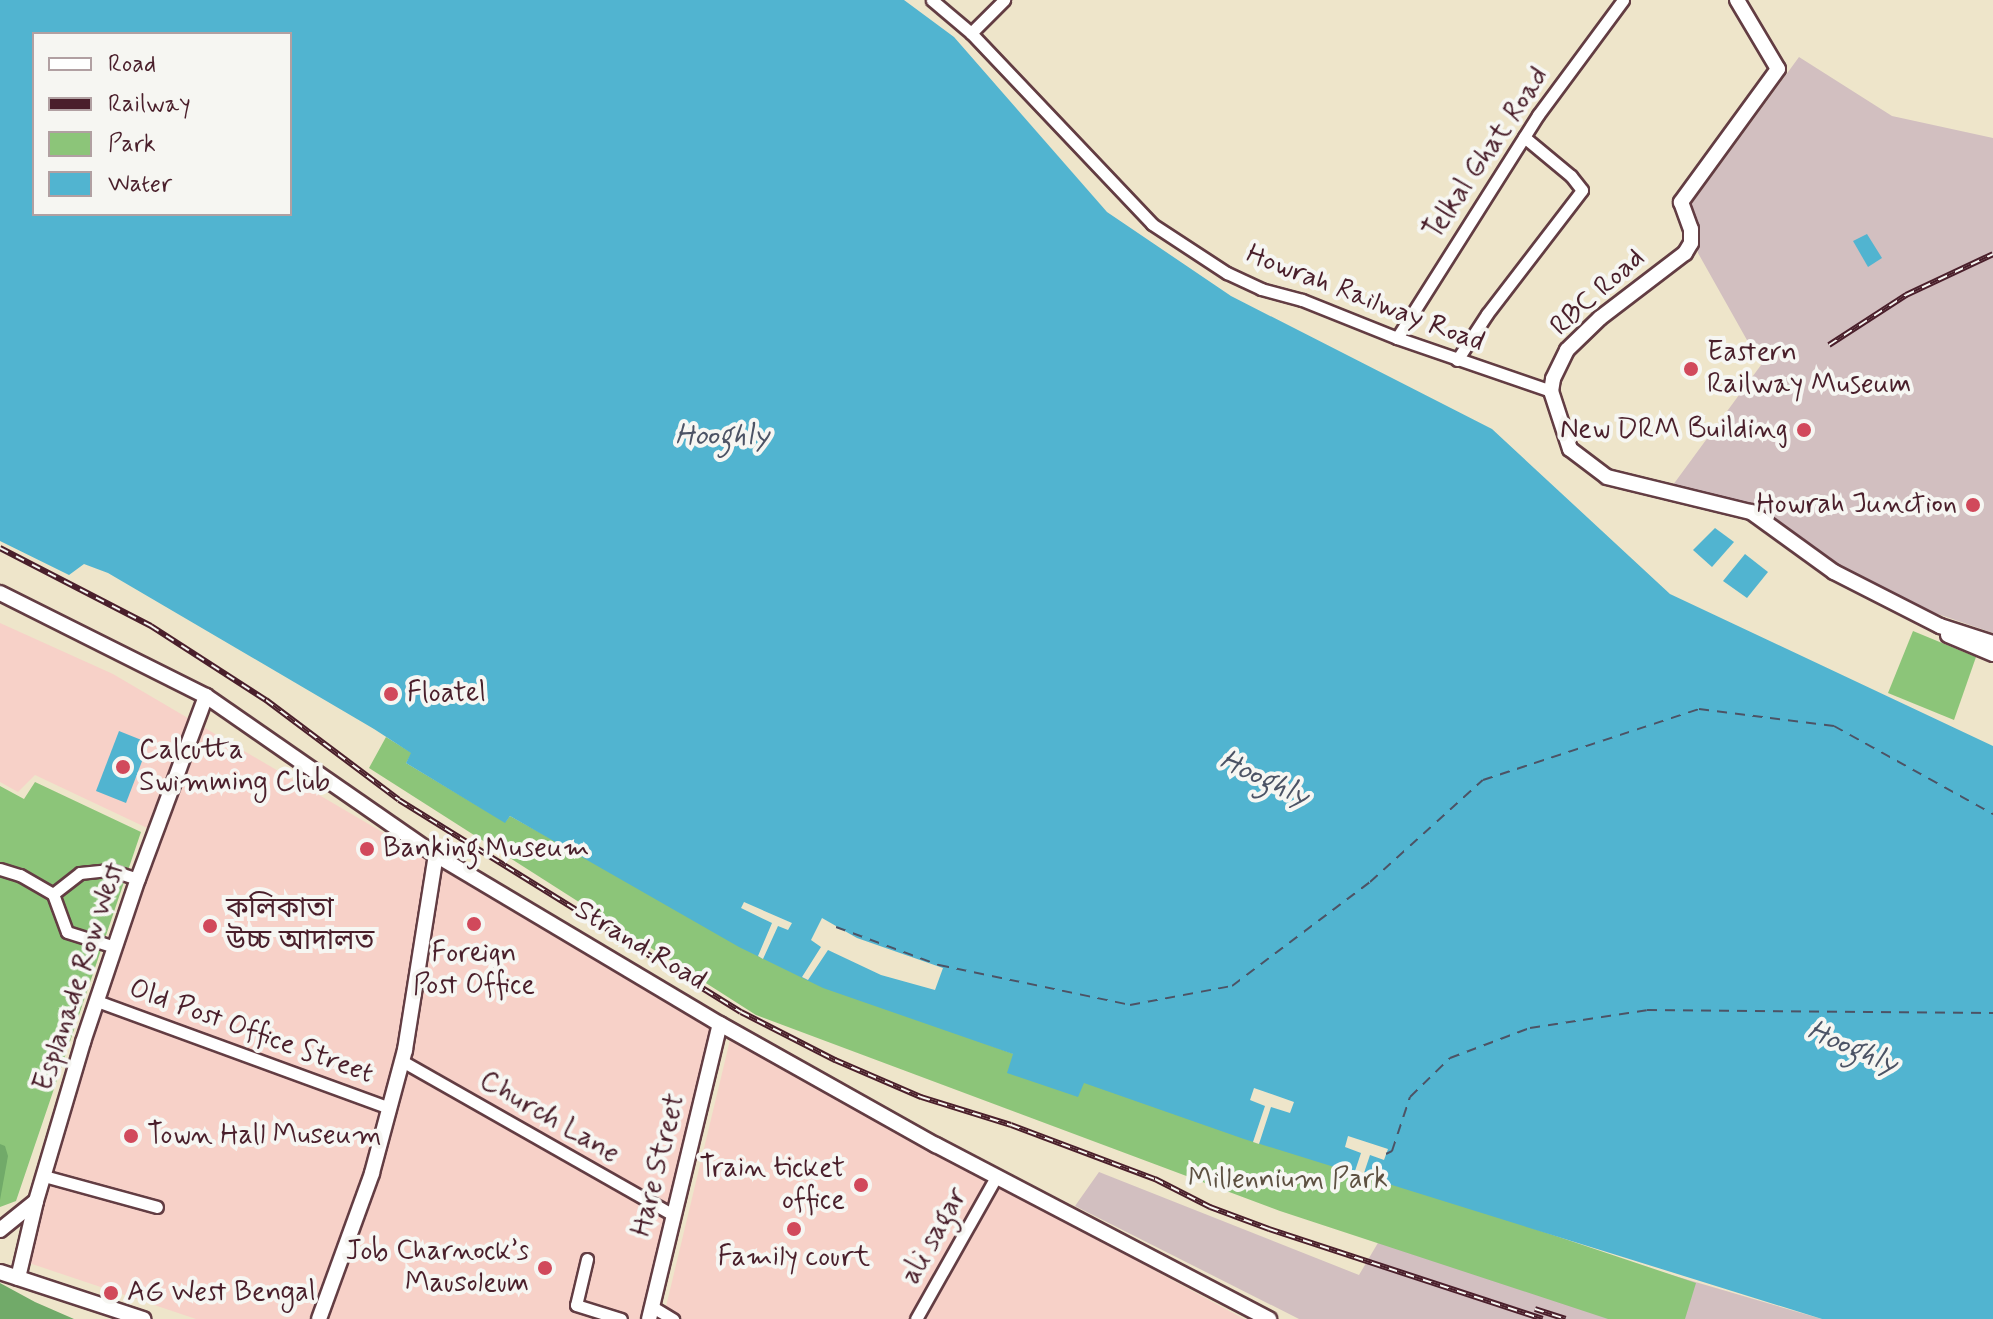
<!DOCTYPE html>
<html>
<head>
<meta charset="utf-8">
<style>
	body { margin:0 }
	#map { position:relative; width:1993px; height:1319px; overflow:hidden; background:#eee5ca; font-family:Mynerve,"Noto Sans Bengali",sans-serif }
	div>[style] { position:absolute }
	.built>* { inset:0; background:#f7d1c8 }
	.industrial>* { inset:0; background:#d2bfc0 }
	.green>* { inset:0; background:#8cc579 }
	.forest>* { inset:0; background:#71aa69 }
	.water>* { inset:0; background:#51b4d0 }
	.pier>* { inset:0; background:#eee5ca }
	.ferry>* { height:2px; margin-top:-1px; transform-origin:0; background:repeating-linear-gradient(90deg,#4c5365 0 10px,transparent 0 18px) }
	.roads { filter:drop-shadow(2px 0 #633d43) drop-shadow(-2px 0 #633d43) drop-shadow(0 2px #633d43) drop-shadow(0 -2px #633d43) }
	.street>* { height:11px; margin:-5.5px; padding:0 5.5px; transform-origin:5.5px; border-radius:5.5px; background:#fff }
	.secondary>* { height:14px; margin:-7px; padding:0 7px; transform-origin:7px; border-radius:7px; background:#fff }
	.rail>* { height:6px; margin-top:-3px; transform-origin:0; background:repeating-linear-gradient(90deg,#f6f6f2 0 9px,#4a1f2b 0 18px); box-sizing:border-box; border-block:2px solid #4a1f2b }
	.dots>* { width:22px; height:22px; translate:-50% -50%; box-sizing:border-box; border:4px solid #f6f6f2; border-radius:50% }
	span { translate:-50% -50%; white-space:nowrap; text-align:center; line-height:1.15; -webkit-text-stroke:8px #f6f6f2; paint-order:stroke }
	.street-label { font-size:28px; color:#4a1f2b }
	.poi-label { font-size:28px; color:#4a1f2b }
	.left { translate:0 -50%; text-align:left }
	.right { translate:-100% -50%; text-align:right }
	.park-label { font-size:28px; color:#5e5142 }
	.water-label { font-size:30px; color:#4c5365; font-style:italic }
	.legend { position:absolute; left:32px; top:32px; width:260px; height:184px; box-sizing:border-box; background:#f6f6f2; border:2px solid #b1a0a2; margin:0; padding:10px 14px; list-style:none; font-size:24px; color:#4a1f2b }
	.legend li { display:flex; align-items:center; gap:16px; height:40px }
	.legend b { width:40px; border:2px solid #b1a0a2 }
</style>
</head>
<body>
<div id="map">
	<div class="built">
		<div style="clip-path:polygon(0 623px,113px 674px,711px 1025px,640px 1319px,196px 1319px,29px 1263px,31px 1216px,162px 835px,35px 775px,18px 792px,0 782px)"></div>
		<div style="clip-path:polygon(730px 1040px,1244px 1319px,663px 1319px)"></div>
	</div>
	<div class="industrial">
		<div style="clip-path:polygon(1799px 57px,1892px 116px,1993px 138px,1993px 633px,1903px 602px,1836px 564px,1756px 504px,1670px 489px,1761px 365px,1698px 253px,1690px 206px)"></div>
		<div style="clip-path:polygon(1099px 1172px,1359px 1275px,1405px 1197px,1822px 1319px,1299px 1319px,1075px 1206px)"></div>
	</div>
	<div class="green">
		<div style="clip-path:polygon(1913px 631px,1976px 657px,1954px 720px,1888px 693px)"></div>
		<div style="clip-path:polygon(386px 737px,412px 753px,406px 763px,505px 822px,510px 816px,802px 977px,1014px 1054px,1696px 1283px,1685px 1319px,1608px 1319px,1280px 1211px,756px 1015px,369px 768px)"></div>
		<div style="clip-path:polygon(35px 782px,141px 832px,16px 1201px,0 1207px,0 786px,24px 799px)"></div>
	</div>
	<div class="forest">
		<div style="clip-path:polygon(0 1144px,5px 1146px,8px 1156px,0 1200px)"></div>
		<div style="clip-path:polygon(0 1283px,35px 1302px,74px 1319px,0 1319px)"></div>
	</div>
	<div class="water">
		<div style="clip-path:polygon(evenodd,0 0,904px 0,954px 37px,1107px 212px,1231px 296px,1492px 429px,1670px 594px,1993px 746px,1993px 1319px,1822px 1319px,1244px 1139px,1084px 1083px,1078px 1097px,1007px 1073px,1013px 1054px,823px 988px,739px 947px,510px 816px,505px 823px,406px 763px,411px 753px,374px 729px,108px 573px,84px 564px,69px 575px,0 541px,0 0,34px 34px,290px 34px,290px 214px,34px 214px,34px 34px)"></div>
		<div style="clip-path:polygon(1867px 234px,1882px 258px,1868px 267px,1853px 241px)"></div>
		<div style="clip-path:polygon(1715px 528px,1734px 542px,1712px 567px,1693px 550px)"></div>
		<div style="clip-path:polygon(1745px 554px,1768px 572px,1747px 598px,1723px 581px)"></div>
		<div style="clip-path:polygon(119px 731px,149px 743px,126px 803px,96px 791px)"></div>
	</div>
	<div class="pier">
		<div style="clip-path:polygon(744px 902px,792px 923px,788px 930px,778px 926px,763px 959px,758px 956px,772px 923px,741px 908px)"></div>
		<div style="clip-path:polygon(822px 918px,857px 938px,943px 968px,935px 990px,881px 975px,828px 950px,808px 980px,802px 977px,821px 947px,811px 940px)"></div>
		<div style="clip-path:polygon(1254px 1088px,1294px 1102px,1290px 1113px,1271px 1107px,1259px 1144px,1253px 1142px,1265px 1106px,1250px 1100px)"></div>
		<div style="clip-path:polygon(1348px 1136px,1388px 1149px,1384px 1160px,1370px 1155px,1363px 1176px,1354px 1174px,1361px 1153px,1345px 1147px)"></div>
	</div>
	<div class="ferry">
		<div style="left:836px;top:927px;width:110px;rotate:20.3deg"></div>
		<div style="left:939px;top:965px;width:195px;rotate:11.8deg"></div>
		<div style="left:1130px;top:1005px;width:104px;rotate:-10.6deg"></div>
		<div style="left:1232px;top:986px;width:173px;rotate:-37deg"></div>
		<div style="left:1370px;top:882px;width:152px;rotate:-42.1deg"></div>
		<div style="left:1483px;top:780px;width:227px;rotate:-18.2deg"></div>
		<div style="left:1699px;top:709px;width:136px;rotate:7.2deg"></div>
		<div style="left:1834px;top:726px;width:182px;rotate:29deg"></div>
		<div style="left:1386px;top:1154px;width:7px;rotate:-27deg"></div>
		<div style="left:1392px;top:1151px;width:57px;rotate:-71.6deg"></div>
		<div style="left:1410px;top:1097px;width:56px;rotate:-44.3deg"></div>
		<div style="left:1450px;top:1058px;width:85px;rotate:-20.6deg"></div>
		<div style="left:1530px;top:1028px;width:118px;rotate:-8.7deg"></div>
		<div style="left:1647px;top:1010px;width:346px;rotate:0.5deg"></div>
	</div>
	<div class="roads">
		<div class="street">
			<div style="left:932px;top:0;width:51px;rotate:40.2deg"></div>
			<div style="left:971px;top:33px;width:263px;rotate:46.5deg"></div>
			<div style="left:1152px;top:224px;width:90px;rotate:33.2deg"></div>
			<div style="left:1227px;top:273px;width:38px;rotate:25deg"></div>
			<div style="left:1261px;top:289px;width:42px;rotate:15deg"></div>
			<div style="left:1302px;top:300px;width:102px;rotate:21.8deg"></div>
			<div style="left:1397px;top:338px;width:163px;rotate:19deg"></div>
			<div style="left:971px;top:33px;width:47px;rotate:-45deg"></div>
			<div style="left:1397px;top:338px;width:264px;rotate:-57.7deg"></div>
			<div style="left:1538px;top:115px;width:143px;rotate:-53.5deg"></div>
			<div style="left:1457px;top:360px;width:55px;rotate:-56.9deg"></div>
			<div style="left:1487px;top:314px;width:156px;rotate:-52.5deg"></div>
			<div style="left:1582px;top:190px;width:18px;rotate:-128deg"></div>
			<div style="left:1571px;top:176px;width:61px;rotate:-140.3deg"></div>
			<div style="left:0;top:869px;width:21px;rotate:17deg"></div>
			<div style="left:20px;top:875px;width:38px;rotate:30deg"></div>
			<div style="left:53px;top:894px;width:40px;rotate:69.8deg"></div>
			<div style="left:67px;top:932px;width:50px;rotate:17.4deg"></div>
			<div style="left:53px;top:894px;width:34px;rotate:-38deg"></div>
			<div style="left:80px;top:873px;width:30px;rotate:-6deg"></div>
			<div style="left:110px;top:870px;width:29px;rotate:18deg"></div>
			<div style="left:97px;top:1001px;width:311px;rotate:20.1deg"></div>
			<div style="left:402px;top:1061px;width:312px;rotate:29.6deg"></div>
			<div style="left:44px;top:1176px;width:117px;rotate:15.3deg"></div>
			<div style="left:587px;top:1259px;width:47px;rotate:103.4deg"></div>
			<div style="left:576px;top:1305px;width:47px;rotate:17.3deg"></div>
			<div style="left:651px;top:1306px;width:26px;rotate:31deg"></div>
			<div style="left:916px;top:1319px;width:163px;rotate:-60.6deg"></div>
		</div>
		<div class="secondary">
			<div style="left:1737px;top:0;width:80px;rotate:59.3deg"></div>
			<div style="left:1778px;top:69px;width:165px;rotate:126.1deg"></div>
			<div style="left:1681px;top:202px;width:29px;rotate:70deg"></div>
			<div style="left:1691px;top:229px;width:14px;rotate:90deg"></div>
			<div style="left:1691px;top:243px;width:12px;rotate:121deg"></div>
			<div style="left:1685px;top:253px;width:107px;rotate:142.6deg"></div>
			<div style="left:1600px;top:318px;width:46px;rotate:135.9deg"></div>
			<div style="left:1567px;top:350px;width:32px;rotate:116deg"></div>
			<div style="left:1553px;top:379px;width:12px;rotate:99deg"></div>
			<div style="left:1551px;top:391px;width:61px;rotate:71.9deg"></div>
			<div style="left:1570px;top:449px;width:46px;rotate:37.1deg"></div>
			<div style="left:1607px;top:477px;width:148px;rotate:13.7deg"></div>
			<div style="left:1751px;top:512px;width:102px;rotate:35.9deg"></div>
			<div style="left:1834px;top:572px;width:119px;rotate:27deg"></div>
			<div style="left:1940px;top:626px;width:56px;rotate:17.8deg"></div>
			<div style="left:0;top:593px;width:230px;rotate:26.6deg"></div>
			<div style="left:206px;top:696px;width:280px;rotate:34.7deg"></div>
			<div style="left:436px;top:855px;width:330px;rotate:30.8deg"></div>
			<div style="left:720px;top:1024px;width:248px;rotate:29.3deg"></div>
			<div style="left:936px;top:1145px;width:376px;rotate:27.6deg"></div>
			<div style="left:1948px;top:635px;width:49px;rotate:22.9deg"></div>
			<div style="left:0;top:1230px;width:46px;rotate:-38.9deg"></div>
			<div style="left:0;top:1272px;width:151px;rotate:18.2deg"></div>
			<div style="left:18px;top:1278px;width:79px;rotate:-76.8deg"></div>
			<div style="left:36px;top:1201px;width:166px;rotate:-73.5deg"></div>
			<div style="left:83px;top:1042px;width:172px;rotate:-71.4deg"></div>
			<div style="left:138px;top:879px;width:195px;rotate:-69.6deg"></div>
			<div style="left:319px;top:1319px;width:155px;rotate:-70deg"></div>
			<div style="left:372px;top:1173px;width:127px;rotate:-75deg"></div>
			<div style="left:405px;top:1050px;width:197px;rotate:-81deg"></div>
			<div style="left:649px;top:1319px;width:303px;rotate:-76.5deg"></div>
		</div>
	</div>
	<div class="rail">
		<div style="left:1829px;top:345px;width:92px;rotate:-33deg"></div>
		<div style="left:1906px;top:295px;width:96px;rotate:-25.2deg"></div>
		<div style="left:0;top:548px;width:170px;rotate:27.3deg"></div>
		<div style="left:151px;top:626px;width:137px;rotate:32.8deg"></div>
		<div style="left:266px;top:700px;width:166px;rotate:36.9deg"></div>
		<div style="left:399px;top:800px;width:402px;rotate:31.8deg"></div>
		<div style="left:741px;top:1012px;width:106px;rotate:27.1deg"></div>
		<div style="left:835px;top:1060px;width:94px;rotate:23.3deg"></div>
		<div style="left:921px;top:1097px;width:94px;rotate:17.3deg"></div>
		<div style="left:1011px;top:1125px;width:154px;rotate:20.6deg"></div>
		<div style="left:1155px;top:1179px;width:62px;rotate:27deg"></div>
		<div style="left:1210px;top:1207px;width:63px;rotate:20.4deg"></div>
		<div style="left:1269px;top:1229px;width:288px;rotate:18.2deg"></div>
		<div style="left:1535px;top:1309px;width:32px;rotate:18deg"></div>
	</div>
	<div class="dots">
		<div style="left:1691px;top:369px;background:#d1495b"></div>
		<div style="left:1804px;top:430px;background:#d1495b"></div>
		<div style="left:1973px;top:505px;background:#d1495b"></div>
		<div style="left:391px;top:694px;background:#d1495b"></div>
		<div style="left:123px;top:767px;background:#d1495b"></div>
		<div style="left:367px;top:849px;background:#d1495b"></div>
		<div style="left:474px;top:924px;background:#d1495b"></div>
		<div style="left:210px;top:926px;background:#d1495b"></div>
		<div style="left:131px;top:1136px;background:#d1495b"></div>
		<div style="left:861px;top:1185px;background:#d1495b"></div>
		<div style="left:794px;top:1229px;background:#d1495b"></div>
		<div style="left:545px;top:1268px;background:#d1495b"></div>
		<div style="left:111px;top:1293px;background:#d1495b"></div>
	</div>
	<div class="street-label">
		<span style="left:1487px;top:154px;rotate:-56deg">Telkal Ghat Road</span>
		<span style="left:1598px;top:293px;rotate:-42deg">RBC Road</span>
		<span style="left:1365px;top:299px;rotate:21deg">Howrah Railway Road</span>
		<span style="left:640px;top:946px;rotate:31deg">Strand Road</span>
		<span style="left:80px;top:977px;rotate:-72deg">Esplanade Row West</span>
		<span style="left:251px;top:1032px;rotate:20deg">Old Post Office Street</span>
		<span style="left:549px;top:1118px;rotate:30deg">Church Lane</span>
		<span style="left:659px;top:1165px;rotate:-76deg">Hare Street</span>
		<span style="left:935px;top:1236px;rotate:-61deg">ali sagar</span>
	</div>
	<div class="poi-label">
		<span class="left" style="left:1707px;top:369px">Eastern<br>Railway Museum</span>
		<span class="right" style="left:1788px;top:430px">New DRM Building</span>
		<span class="right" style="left:1957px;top:505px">Howrah Junction</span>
		<span class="left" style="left:407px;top:694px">Floatel</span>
		<span class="left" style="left:139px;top:767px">Calcutta<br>Swimming Club</span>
		<span class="left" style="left:383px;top:849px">Banking Museum</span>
		<span class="left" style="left:226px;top:926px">কলিকাতা<br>উচ্চ আদালত</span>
		<span style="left:474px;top:970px">Foreign<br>Post Office</span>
		<span class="left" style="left:147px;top:1136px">Town Hall Museum</span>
		<span class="right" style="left:845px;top:1185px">Train ticket<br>office</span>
		<span class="right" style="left:529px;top:1268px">Job Charnock’s<br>Mausoleum</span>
		<span style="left:794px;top:1258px">Family court</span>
		<span class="left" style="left:127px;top:1293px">AG West Bengal</span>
	</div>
	<div class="park-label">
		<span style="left:1288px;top:1180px">Millennium Park</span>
	</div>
	<div class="water-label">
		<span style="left:722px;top:436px">Hooghly</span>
		<span style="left:1264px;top:779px;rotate:25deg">Hooghly</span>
		<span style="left:1852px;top:1048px;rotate:23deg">Hooghly</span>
	</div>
	<ul class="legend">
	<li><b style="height:10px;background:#fff"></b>Road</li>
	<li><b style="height:10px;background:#4a1f2b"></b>Railway</li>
	<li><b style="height:22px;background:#8cc579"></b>Park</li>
	<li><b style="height:22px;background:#51b4d0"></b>Water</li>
	</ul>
</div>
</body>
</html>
